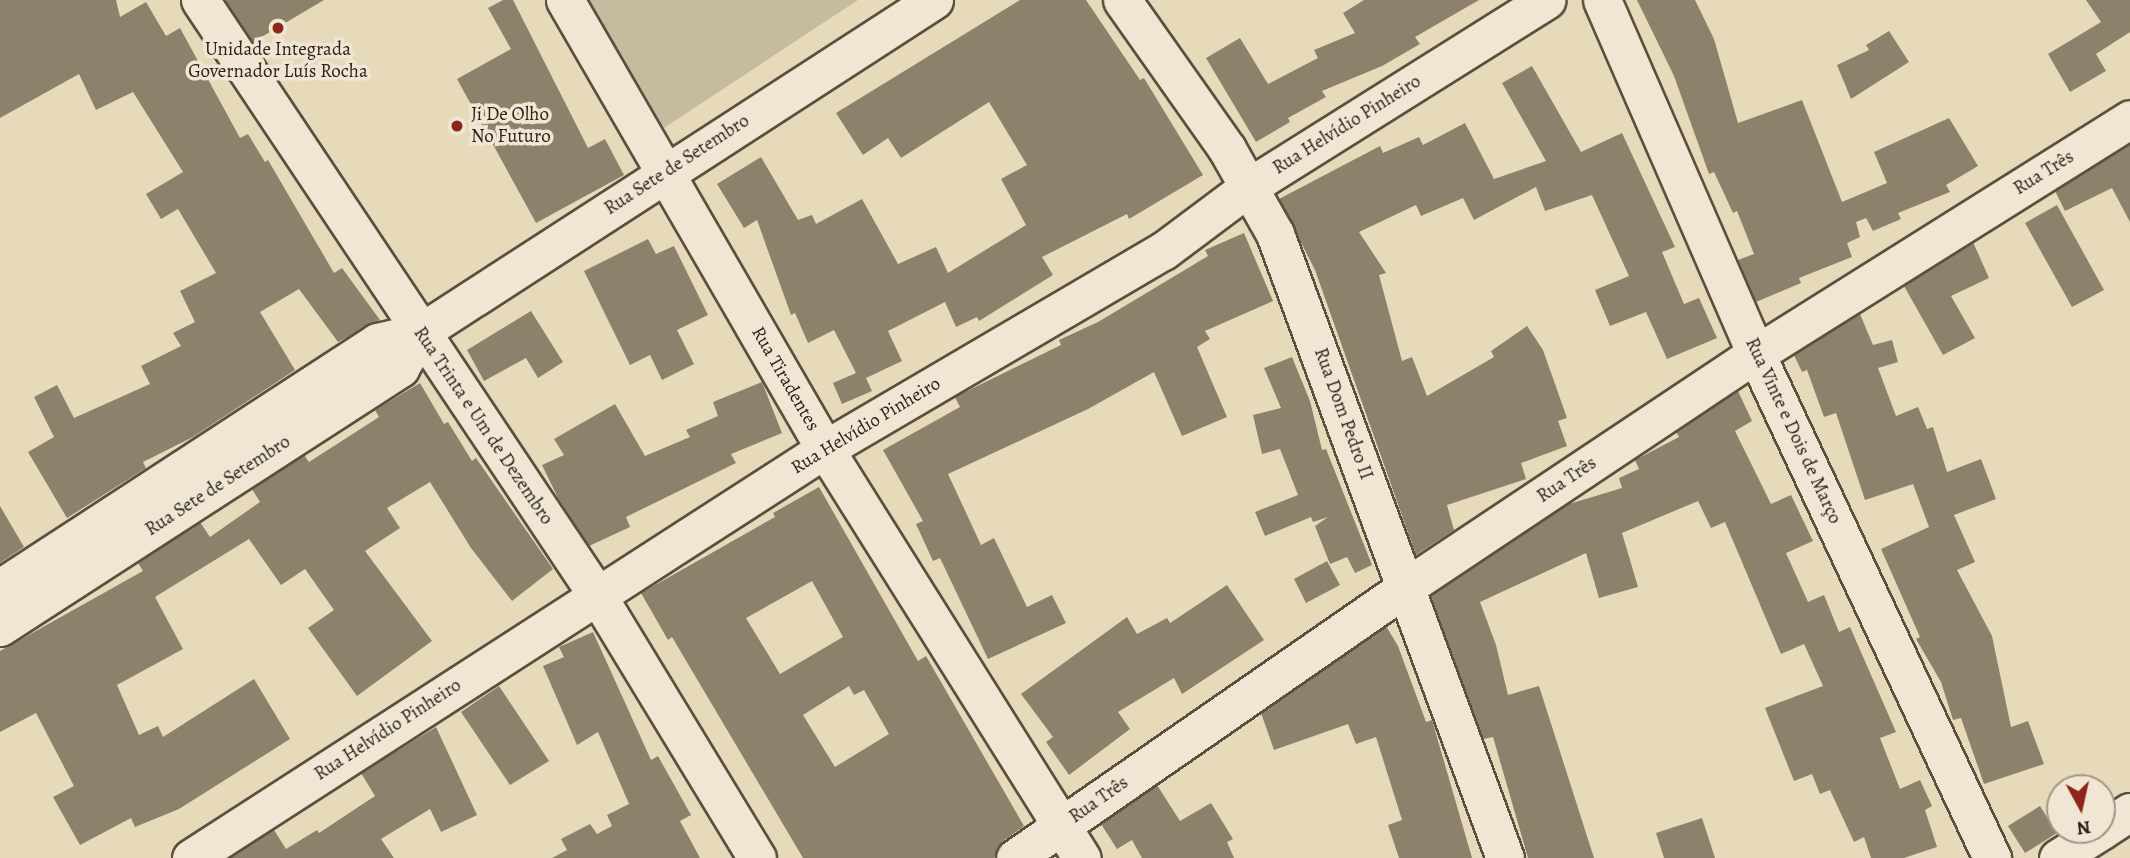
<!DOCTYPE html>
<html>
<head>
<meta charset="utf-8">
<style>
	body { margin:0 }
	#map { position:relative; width:2130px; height:858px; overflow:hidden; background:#e7dabb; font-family:Alegreya,serif }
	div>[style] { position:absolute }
	.green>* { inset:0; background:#c7bb9f }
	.building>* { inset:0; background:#8c826c }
	.roads { filter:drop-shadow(2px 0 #59503f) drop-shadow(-2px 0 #59503f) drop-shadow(0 2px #59503f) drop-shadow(0 -2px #59503f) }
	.minor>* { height:37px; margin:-18.5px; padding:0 18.5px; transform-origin:18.5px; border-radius:18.5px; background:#efe7d3 }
	.dots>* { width:19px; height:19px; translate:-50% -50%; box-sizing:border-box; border:4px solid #efe7d3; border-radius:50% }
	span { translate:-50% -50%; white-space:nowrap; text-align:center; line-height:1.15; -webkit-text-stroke:7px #efe7d3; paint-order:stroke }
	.poi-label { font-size:19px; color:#2a2216 }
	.left { translate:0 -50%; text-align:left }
	.street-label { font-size:19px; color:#2a2216 }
	.north { position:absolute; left:2046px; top:774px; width:70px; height:70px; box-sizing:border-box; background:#efe7d3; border:2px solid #a09887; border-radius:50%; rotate:172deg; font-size:19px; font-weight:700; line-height:28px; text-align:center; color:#2a2216 }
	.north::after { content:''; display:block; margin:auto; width:24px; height:32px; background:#8f2418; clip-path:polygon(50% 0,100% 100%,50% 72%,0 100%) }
</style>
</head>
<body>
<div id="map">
	<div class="green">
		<div style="clip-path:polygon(582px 0,858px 0,664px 128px)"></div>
	</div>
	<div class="building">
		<div style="clip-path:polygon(0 0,116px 0,120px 17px,146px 2px,166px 36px,180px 28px,240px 138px,248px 134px,265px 162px,268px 160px,334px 273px,342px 268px,380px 320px,338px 342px,299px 289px,260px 312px,295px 370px,193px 437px,143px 462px,146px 468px,67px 518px,28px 452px,54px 437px,34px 397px,57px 385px,74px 418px,150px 384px,141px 366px,181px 346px,173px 333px,195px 322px,180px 291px,216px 273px,178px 209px,161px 219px,146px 194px,183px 172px,133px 92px,96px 110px,79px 74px,0 118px)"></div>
		<div style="clip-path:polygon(225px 0,324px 0,253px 42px)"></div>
		<div style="clip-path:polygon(503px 0,513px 0,588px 148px,605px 139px,624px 175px,536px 223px,457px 79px,511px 49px,488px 8px)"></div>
		<div style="clip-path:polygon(1020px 0,1086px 0,1140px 80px,1144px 78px,1203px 175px,1129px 219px,1127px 214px,1042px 257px,1053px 275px,979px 321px,977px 317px,956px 327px,945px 302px,888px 331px,902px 361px,866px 378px,872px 391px,842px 404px,833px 383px,856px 373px,834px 330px,808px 343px,795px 313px,791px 315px,757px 220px,744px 228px,717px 184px,761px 157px,798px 220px,812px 215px,816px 224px,862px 199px,898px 264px,936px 247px,948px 273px,1026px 225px,1001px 179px,1027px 165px,989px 102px,901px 158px,888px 138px,863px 155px,836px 113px)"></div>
		<div style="clip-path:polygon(1364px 0,1479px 0,1415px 37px,1420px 44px,1382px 66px,1322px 91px,1326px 97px,1288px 118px,1290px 122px,1256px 142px,1206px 58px,1240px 38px,1268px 84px,1318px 58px,1314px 50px,1355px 33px,1343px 13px)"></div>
		<div style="clip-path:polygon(1637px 0,1695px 0,1714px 39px,1738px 123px,1802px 100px,1842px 202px,1887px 183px,1874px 152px,1949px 118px,1978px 166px,1946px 185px,1950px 192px,1898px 213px,1901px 219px,1873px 231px,1866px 218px,1856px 222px,1860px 237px,1847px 243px,1852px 257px,1799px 278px,1801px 283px,1756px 302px,1738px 260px,1754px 254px,1737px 211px,1733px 213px,1714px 172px,1709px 174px,1674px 76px)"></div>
		<div style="clip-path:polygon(2086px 0,2130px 0,2130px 32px,2096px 54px,2106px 71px,2070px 92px,2048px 54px,2101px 22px)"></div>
		<div style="clip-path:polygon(1889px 31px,1909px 62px,1851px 99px,1837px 65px,1869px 50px,1866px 45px)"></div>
		<div style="clip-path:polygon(1532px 66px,1581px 152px,1622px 133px,1675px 247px,1662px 252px,1684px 304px,1699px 298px,1717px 338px,1667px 359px,1646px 312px,1610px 326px,1595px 290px,1629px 276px,1592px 195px,1545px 211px,1536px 187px,1474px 220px,1463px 198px,1421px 216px,1416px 205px,1359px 232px,1386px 273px,1379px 275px,1402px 361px,1412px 357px,1427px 396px,1494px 357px,1491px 351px,1527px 326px,1543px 350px,1567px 418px,1558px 421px,1567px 446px,1521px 463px,1526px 479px,1447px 505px,1454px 530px,1416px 555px,1315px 270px,1279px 199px,1380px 146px,1383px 153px,1419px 137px,1423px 145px,1465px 123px,1494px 179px,1546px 161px,1502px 83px)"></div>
		<div style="clip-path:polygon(2130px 144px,2130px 222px,2112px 188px,2065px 211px,2055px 191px)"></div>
		<div style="clip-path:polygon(2057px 205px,2104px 290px,2072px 307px,2025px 223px)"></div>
		<div style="clip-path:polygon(1244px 233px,1273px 301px,1205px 331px,1210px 339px,1197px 347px,1227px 417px,1182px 436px,1154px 372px,1088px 409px,948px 474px,981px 545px,994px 538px,1027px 607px,1052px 595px,1066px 623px,988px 659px,940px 558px,933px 561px,916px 524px,923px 521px,883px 450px,960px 407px,955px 397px,1061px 345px,1059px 340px,1098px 322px,1208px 256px,1205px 250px)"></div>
		<div style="clip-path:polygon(648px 239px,656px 254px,674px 246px,708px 315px,677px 330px,694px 364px,662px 380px,650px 355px,630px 365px,584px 271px)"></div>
		<div style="clip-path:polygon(1973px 242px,1989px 278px,1951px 296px,1975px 338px,1943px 355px,1904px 286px)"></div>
		<div style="clip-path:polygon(531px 311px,563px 362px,538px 378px,526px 358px,484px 381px,467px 350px)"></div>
		<div style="clip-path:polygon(1860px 314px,1873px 345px,1892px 340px,1898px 362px,1878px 368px,1896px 416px,1918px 407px,1927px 429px,1933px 427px,1947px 472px,1981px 459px,1996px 499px,1954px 515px,1975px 562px,1957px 570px,1992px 636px,2011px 727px,2028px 721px,2044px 764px,1984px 784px,1961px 718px,1953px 720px,1941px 682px,1916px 639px,1920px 637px,1881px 549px,1929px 527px,1913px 484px,1865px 500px,1836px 413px,1824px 417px,1807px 370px,1802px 372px,1794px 355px)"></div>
		<div style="clip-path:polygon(1292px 357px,1310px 401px,1322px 450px,1326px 449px,1372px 565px,1355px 573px,1347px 557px,1330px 564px,1315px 526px,1328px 517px,1313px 522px,1311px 517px,1265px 536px,1255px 512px,1298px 495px,1280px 449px,1262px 454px,1253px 415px,1281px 408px,1264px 368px)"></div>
		<div style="clip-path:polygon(762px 382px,782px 433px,731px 454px,736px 463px,626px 517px,630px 527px,589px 546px,558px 498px,542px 465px,564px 455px,554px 439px,615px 404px,645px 456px,690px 437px,686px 430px,718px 416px,713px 402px)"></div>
		<div style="clip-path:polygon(420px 383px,444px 424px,448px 422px,472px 461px,476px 458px,553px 569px,512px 601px,471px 548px,430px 482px,387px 508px,400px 528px,365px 551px,432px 641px,357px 696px,308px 628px,334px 610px,305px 569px,281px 585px,249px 539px,155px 597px,183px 649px,117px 685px,139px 735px,158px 726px,163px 737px,254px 679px,290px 739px,179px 809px,135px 827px,131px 818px,80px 845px,53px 797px,74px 786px,36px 713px,0 732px,0 651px,143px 571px,138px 563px,200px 522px,210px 537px,260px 502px,252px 489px,304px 455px,309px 462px,379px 417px,375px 410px)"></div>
		<div style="clip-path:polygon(1738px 391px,1752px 421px,1735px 431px,1771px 504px,1791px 495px,1813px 541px,1786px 553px,1808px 602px,1824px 595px,1839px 632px,1850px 627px,1896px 732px,1880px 738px,1900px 789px,1920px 780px,1932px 806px,1925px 810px,1937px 847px,1904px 858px,1871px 858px,1864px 837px,1854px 842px,1830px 790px,1820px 794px,1812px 774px,1794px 781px,1765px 708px,1823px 686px,1804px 644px,1781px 654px,1725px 522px,1711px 528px,1698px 501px,1622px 533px,1638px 587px,1599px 598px,1586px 553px,1480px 602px,1496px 645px,1508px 695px,1539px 686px,1594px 858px,1528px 858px,1493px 737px,1483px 739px,1431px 596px,1569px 504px,1622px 488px,1619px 478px,1639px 469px,1635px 460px,1679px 437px,1676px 432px)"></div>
		<div style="clip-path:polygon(evenodd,819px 487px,918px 661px,926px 656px,1024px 826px,1003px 841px,994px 858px,803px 858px,672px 637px,668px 640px,641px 593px,775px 517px,773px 513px,819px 487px,812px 581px,843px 637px,780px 674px,746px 618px,812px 581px,819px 487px,849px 686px,854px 695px,864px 690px,889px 734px,835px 767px,803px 715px,849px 686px)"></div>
		<div style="clip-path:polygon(0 506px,24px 547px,0 563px)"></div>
		<div style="clip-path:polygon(1327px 561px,1340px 585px,1306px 603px,1294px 579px)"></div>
		<div style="clip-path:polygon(1227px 585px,1264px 640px,1182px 694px,1174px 678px,1118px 712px,1130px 729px,1069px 775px,1046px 742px,1053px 737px,1021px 694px,1127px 617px,1137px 634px,1167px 618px,1170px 623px)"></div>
		<div style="clip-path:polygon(1386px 626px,1398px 646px,1426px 722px,1432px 720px,1472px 858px,1399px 858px,1388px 825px,1402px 820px,1376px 737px,1356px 744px,1348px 724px,1274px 750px,1261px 713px)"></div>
		<div style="clip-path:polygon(593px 632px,651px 760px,658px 756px,691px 815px,680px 821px,700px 858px,552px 858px,567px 850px,561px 839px,590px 824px,597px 834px,612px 826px,607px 815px,629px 804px,598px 732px,577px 745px,543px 666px,564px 657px,559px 647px)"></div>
		<div style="clip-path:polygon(499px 686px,549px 761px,510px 785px,461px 712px)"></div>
		<div style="clip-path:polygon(436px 727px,477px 815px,441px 832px,430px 809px,381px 839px,394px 858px,230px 858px,274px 830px,286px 849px,317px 830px,319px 833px,375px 796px,361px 773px)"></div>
		<div style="clip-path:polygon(1157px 785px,1180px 821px,1211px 803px,1233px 839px,1227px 842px,1234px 858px,1142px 858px,1132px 840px,1117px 849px,1101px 824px)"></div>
		<div style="clip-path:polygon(2040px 806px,2057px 833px,2025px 853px,2008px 826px)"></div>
		<div style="clip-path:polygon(1702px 818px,1715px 858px,1664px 858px,1656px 833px)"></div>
	</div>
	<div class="roads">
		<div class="minor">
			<div style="left:200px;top:0;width:715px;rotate:56.29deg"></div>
			<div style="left:597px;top:595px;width:308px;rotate:58.7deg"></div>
			<div style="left:565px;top:0;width:519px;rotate:59.93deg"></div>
			<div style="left:825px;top:449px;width:483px;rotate:57.9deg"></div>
			<div style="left:1122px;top:0;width:182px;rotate:54.8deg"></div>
			<div style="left:1227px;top:149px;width:98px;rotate:60.5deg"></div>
			<div style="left:1275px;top:234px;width:665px;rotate:69.77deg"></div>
			<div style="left:1602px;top:0;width:386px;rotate:66.5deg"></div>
			<div style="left:1756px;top:354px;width:557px;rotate:64.91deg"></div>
			<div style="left:0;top:588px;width:450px;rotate:-33.1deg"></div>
			<div style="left:377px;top:342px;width:45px;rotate:-12.8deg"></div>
			<div style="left:421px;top:332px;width:611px;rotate:-32.91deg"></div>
			<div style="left:0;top:627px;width:477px;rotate:-32.9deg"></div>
			<div style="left:400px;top:368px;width:42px;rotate:-59.7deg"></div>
			<div style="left:2102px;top:830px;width:33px;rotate:-33deg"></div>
			<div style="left:191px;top:858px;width:754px;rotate:-32.83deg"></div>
			<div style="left:825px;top:449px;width:392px;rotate:-30.4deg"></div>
			<div style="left:1163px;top:251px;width:109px;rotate:-36.8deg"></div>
			<div style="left:1250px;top:186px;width:350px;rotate:-32.1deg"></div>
			<div style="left:1015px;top:858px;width:476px;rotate:-34.7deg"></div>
			<div style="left:1406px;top:587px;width:420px;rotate:-33.7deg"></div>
			<div style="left:1756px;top:354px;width:442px;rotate:-32.1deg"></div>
			<div style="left:2058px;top:858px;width:52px;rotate:-32.5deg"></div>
		</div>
	</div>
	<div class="dots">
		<div style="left:278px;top:28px;background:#8f2418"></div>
		<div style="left:457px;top:126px;background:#8f2418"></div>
	</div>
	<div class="poi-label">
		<span style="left:278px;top:61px">Unidade Integrada<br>Governador Luís Rocha</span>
		<span class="left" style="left:471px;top:126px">Ji De Olho<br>No Futuro</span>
	</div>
	<div class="street-label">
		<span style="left:1347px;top:125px;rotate:-32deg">Rua Helvídio Pinheiro</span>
		<span style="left:677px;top:165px;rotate:-33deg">Rua Sete de Setembro</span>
		<span style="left:2044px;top:173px;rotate:-32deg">Rua Três</span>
		<span style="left:785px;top:379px;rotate:60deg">Rua Tiradentes</span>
		<span style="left:1343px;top:414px;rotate:70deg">Rua Dom Pedro II</span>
		<span style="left:483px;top:426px;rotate:56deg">Rua Trinta e Um de Dezembro</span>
		<span style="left:866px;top:426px;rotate:-31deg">Rua Helvídio Pinheiro</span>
		<span style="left:1793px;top:431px;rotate:65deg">Rua Vinte e Dois de Março</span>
		<span style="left:1567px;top:480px;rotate:-34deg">Rua Três</span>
		<span style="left:218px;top:486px;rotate:-33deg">Rua Sete de Setembro</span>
		<span style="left:388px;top:730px;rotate:-33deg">Rua Helvídio Pinheiro</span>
		<span style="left:1099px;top:800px;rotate:-35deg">Rua Três</span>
	</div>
	<div class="north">N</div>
</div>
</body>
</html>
